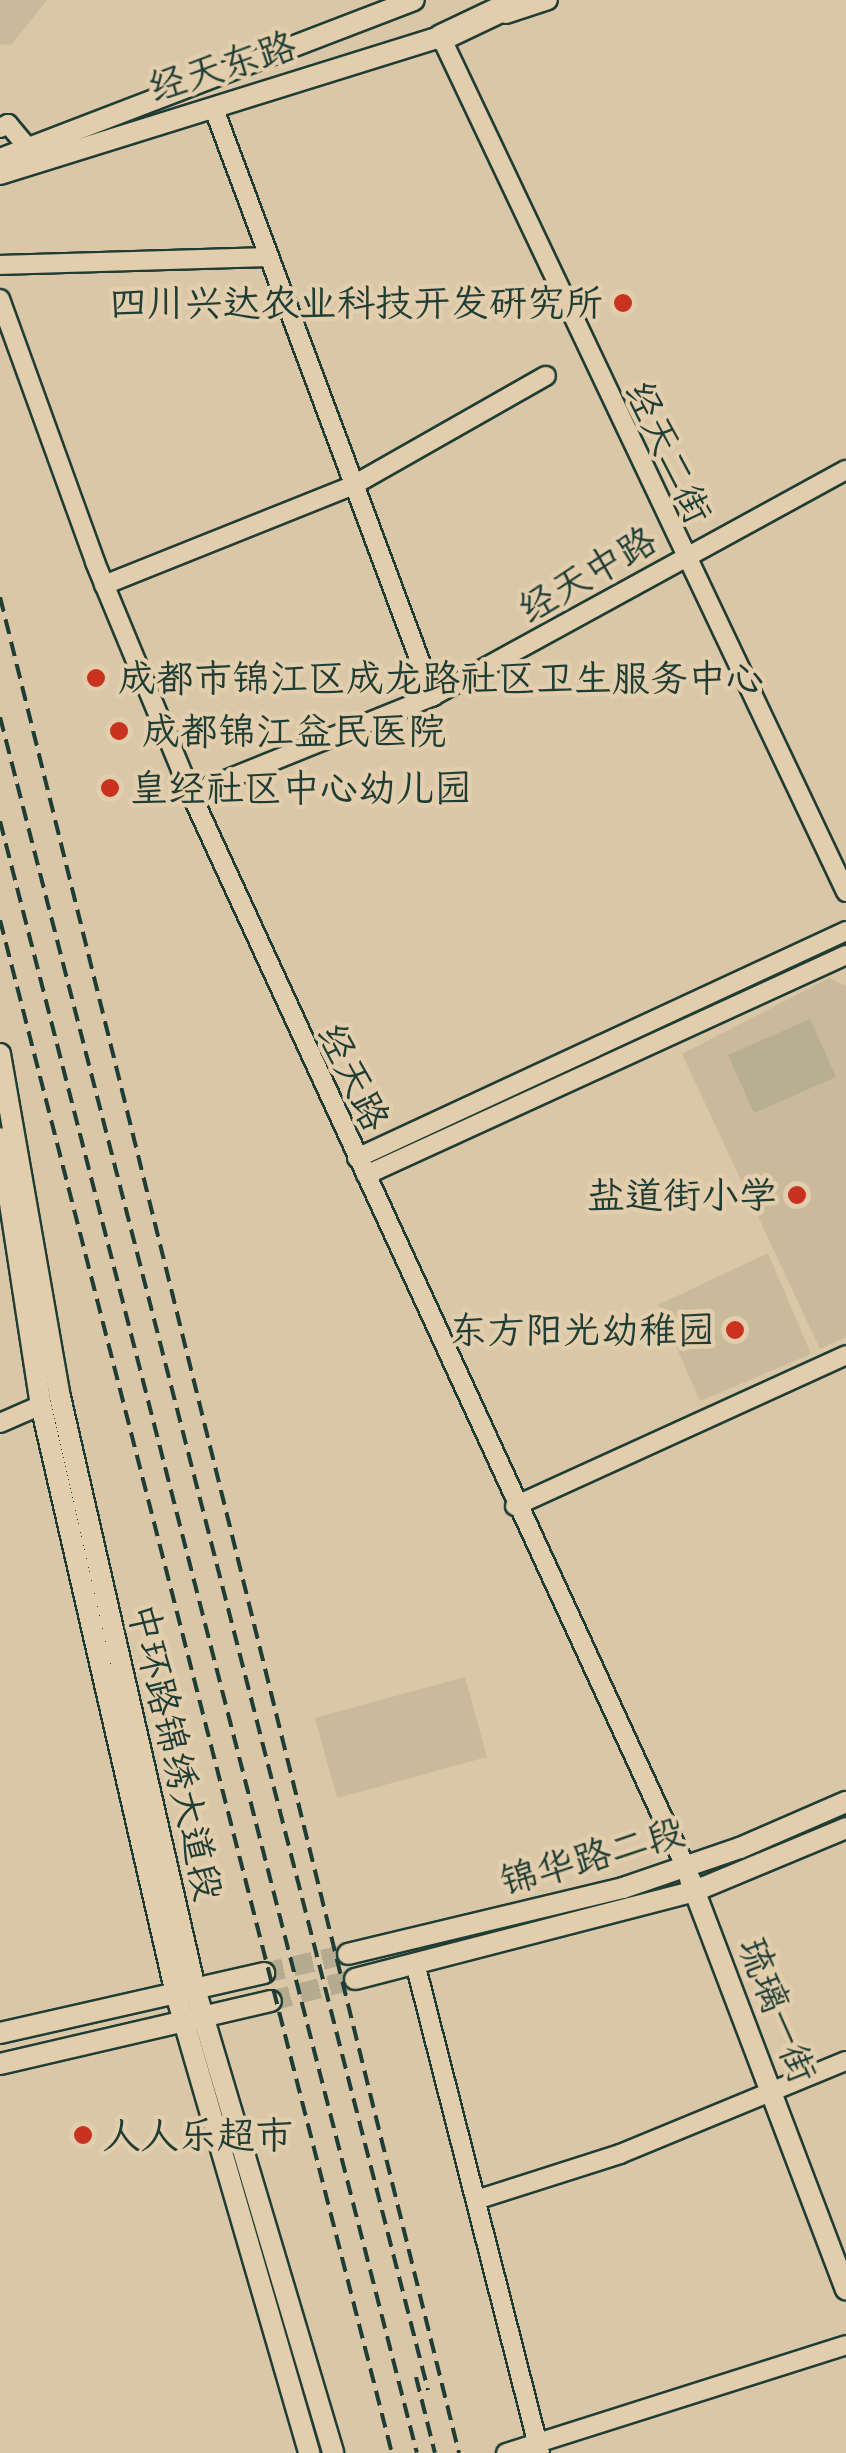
<!DOCTYPE html>
<html>
<head>
<meta charset="utf-8">
<style>
	body { margin:0 }
	#map { position:relative; width:846px; height:2453px; overflow:hidden; background:#dac7a7; font-family:"Shantell Sans","LXGW WenKai TC",sans-serif }
	div>[style] { position:absolute }
	.built>* { inset:0; background:#c9ba9c }
	.green>* { inset:0; background:#b8ae92 }
	.major-tunnel>* { height:20px; margin-top:-10px; transform-origin:0; background:repeating-linear-gradient(90deg,#b5ab90 0 20px,transparent 0 30px) }
	.roads { filter:drop-shadow(2px 0 #1f3d34) drop-shadow(-2px 0 #1f3d34) drop-shadow(0 2px #1f3d34) drop-shadow(0 -2px #1f3d34) }
	.minor>* { height:18px; margin:-9px; padding:0 9px; transform-origin:9px; border-radius:9px; background:#e2cdac }
	.major>* { height:20px; margin:-10px; padding:0 10px; transform-origin:10px; border-radius:10px; background:#e2cdac }
	.highway>* { height:25px; margin:-12.5px; padding:0 12.5px; transform-origin:12.5px; border-radius:12.5px; background:#e2cdac }
	.rail>* { height:4px; margin-top:-2px; transform-origin:0; background:repeating-linear-gradient(90deg,#1f3d34 0 15px,transparent 0 23px) }
	.dots>* { width:28px; height:28px; translate:-50% -50%; box-sizing:border-box; border:5px solid #e2cdac; border-radius:50% }
	span { translate:-50% -50%; white-space:nowrap; text-align:center; line-height:1.15; -webkit-text-stroke:9px #e2cdac; paint-order:stroke }
	.street-label { font-size:38px; color:#1f3d34 }
	.poi-label { font-size:38px; color:#1f3d34 }
	.right { translate:-100% -50%; text-align:right }
	.left { translate:0 -50%; text-align:left }
</style>
</head>
<body>
<div id="map">
	<div class="built">
		<div style="clip-path:polygon(0 0,47px 0,11px 45px,0 44px)"></div>
		<div style="clip-path:polygon(829px 978px,846px 986px,846px 1337px,820px 1349px,682px 1054px)"></div>
		<div style="clip-path:polygon(768px 1253px,811px 1354px,700px 1401px,658px 1305px)"></div>
		<div style="clip-path:polygon(465px 1677px,487px 1757px,337px 1798px,315px 1718px)"></div>
	</div>
	<div class="green">
		<div style="clip-path:polygon(810px 1019px,836px 1077px,754px 1113px,728px 1055px)"></div>
	</div>
	<div class="major-tunnel">
		<div style="left:264px;top:1973px;width:86px;rotate:-12.7deg"></div>
		<div style="left:271px;top:2001px;width:87px;rotate:-14.7deg"></div>
	</div>
	<div class="roads">
		<div class="minor">
			<div style="left:506px;top:14px;width:44px;rotate:-18.4deg"></div>
			<div style="left:449px;top:34px;width:9px;rotate:159deg"></div>
			<div style="left:441px;top:37px;width:946px;rotate:64.65deg"></div>
			<div style="left:214px;top:109px;width:627px;rotate:69.54deg"></div>
			<div style="left:0;top:128px;width:9px;rotate:-27deg"></div>
			<div style="left:8px;top:124px;width:31px;rotate:50deg"></div>
			<div style="left:0;top:265px;width:269px;rotate:-1.7deg"></div>
			<div style="left:0;top:299px;width:280px;rotate:70.1deg"></div>
			<div style="left:95px;top:562px;width:251px;rotate:67.5deg"></div>
			<div style="left:191px;top:794px;width:1183px;rotate:65.26deg"></div>
			<div style="left:104px;top:585px;width:267px;rotate:-21.8deg"></div>
			<div style="left:352px;top:486px;width:223px;rotate:-29.6deg"></div>
			<div style="left:191px;top:794px;width:261px;rotate:-22deg"></div>
			<div style="left:433px;top:696px;width:471px;rotate:-28.7deg"></div>
			<div style="left:357px;top:1158px;width:539px;rotate:-24.9deg"></div>
			<div style="left:366px;top:1175px;width:528px;rotate:-24.62deg"></div>
			<div style="left:0;top:1423px;width:45px;rotate:-23.7deg"></div>
			<div style="left:515px;top:1506px;width:364px;rotate:-24.5deg"></div>
			<div style="left:415px;top:1963px;width:506px;rotate:75.69deg"></div>
			<div style="left:476px;top:2200px;width:151px;rotate:-17.7deg"></div>
			<div style="left:620px;top:2154px;width:244px;rotate:-22.4deg"></div>
			<div style="left:506px;top:2453px;width:357px;rotate:-17.6deg"></div>
		</div>
		<div class="major">
			<div style="left:0;top:159px;width:443px;rotate:-21deg"></div>
			<div style="left:0;top:174px;width:462px;rotate:-17.3deg"></div>
			<div style="left:0;top:1054px;width:348px;rotate:80.1deg"></div>
			<div style="left:60px;top:1397px;width:607px;rotate:77.15deg"></div>
			<div style="left:195px;top:1989px;width:484px;rotate:73.4deg"></div>
			<div style="left:0;top:1138px;width:270px;rotate:81.3deg"></div>
			<div style="left:41px;top:1405px;width:604px;rotate:77.09deg"></div>
			<div style="left:176px;top:1994px;width:478px;rotate:73.8deg"></div>
			<div style="left:690px;top:1879px;width:439px;rotate:69.2deg"></div>
			<div style="left:348px;top:1954px;width:283px;rotate:-13.5deg"></div>
			<div style="left:623px;top:1888px;width:124px;rotate:-18.9deg"></div>
			<div style="left:740px;top:1848px;width:116px;rotate:-23.5deg"></div>
			<div style="left:355px;top:1979px;width:351px;rotate:-14.5deg"></div>
			<div style="left:695px;top:1891px;width:164px;rotate:-22.6deg"></div>
			<div style="left:0;top:2033px;width:271px;rotate:-12.8deg"></div>
			<div style="left:0;top:2064px;width:278px;rotate:-13.1deg"></div>
		</div>
		<div class="highway">
			<div style="left:441px;top:37px;width:86px;rotate:-25.4deg"></div>
		</div>
	</div>
	<div class="rail">
		<div style="left:0;top:597px;width:1912px;rotate:76.11deg"></div>
		<div style="left:0;top:717px;width:1727px;rotate:75.65deg"></div>
		<div style="left:0;top:821px;width:1684px;rotate:75.67deg"></div>
		<div style="left:0;top:920px;width:1582px;rotate:75.66deg"></div>
		<div style="left:416px;top:2377px;width:78px;rotate:76deg"></div>
	</div>
	<div class="dots">
		<div style="left:623px;top:303px;background:#c8321e"></div>
		<div style="left:96px;top:678px;background:#c8321e"></div>
		<div style="left:119px;top:731px;background:#c8321e"></div>
		<div style="left:110px;top:788px;background:#c8321e"></div>
		<div style="left:797px;top:1195px;background:#c8321e"></div>
		<div style="left:735px;top:1330px;background:#c8321e"></div>
		<div style="left:83px;top:2135px;background:#c8321e"></div>
	</div>
	<div class="street-label">
		<span style="left:222px;top:66px;rotate:-17deg">经天东路</span>
		<span style="left:669px;top:452px;rotate:65deg">经天二街</span>
		<span style="left:587px;top:574px;rotate:-30deg">经天中路</span>
		<span style="left:354px;top:1077px;rotate:64deg">经天路</span>
		<span style="left:176px;top:1752px;rotate:77deg">中环路锦绣大道段</span>
		<span style="left:592px;top:1856px;rotate:-16deg">锦华路二段</span>
		<span style="left:778px;top:2010px;rotate:69deg">琉璃一街</span>
	</div>
	<div class="poi-label">
		<span class="right" style="left:603px;top:303px">四川兴达农业科技开发研究所</span>
		<span class="left" style="left:118px;top:678px">成都市锦江区成龙路社区卫生服务中心</span>
		<span class="left" style="left:142px;top:731px">成都锦江益民医院</span>
		<span class="left" style="left:130px;top:788px">皇经社区中心幼儿园</span>
		<span class="right" style="left:777px;top:1195px">盐道街小学</span>
		<span class="right" style="left:715px;top:1330px">东方阳光幼稚园</span>
		<span class="left" style="left:103px;top:2135px">人人乐超市</span>
	</div>
</div>
</body>
</html>
